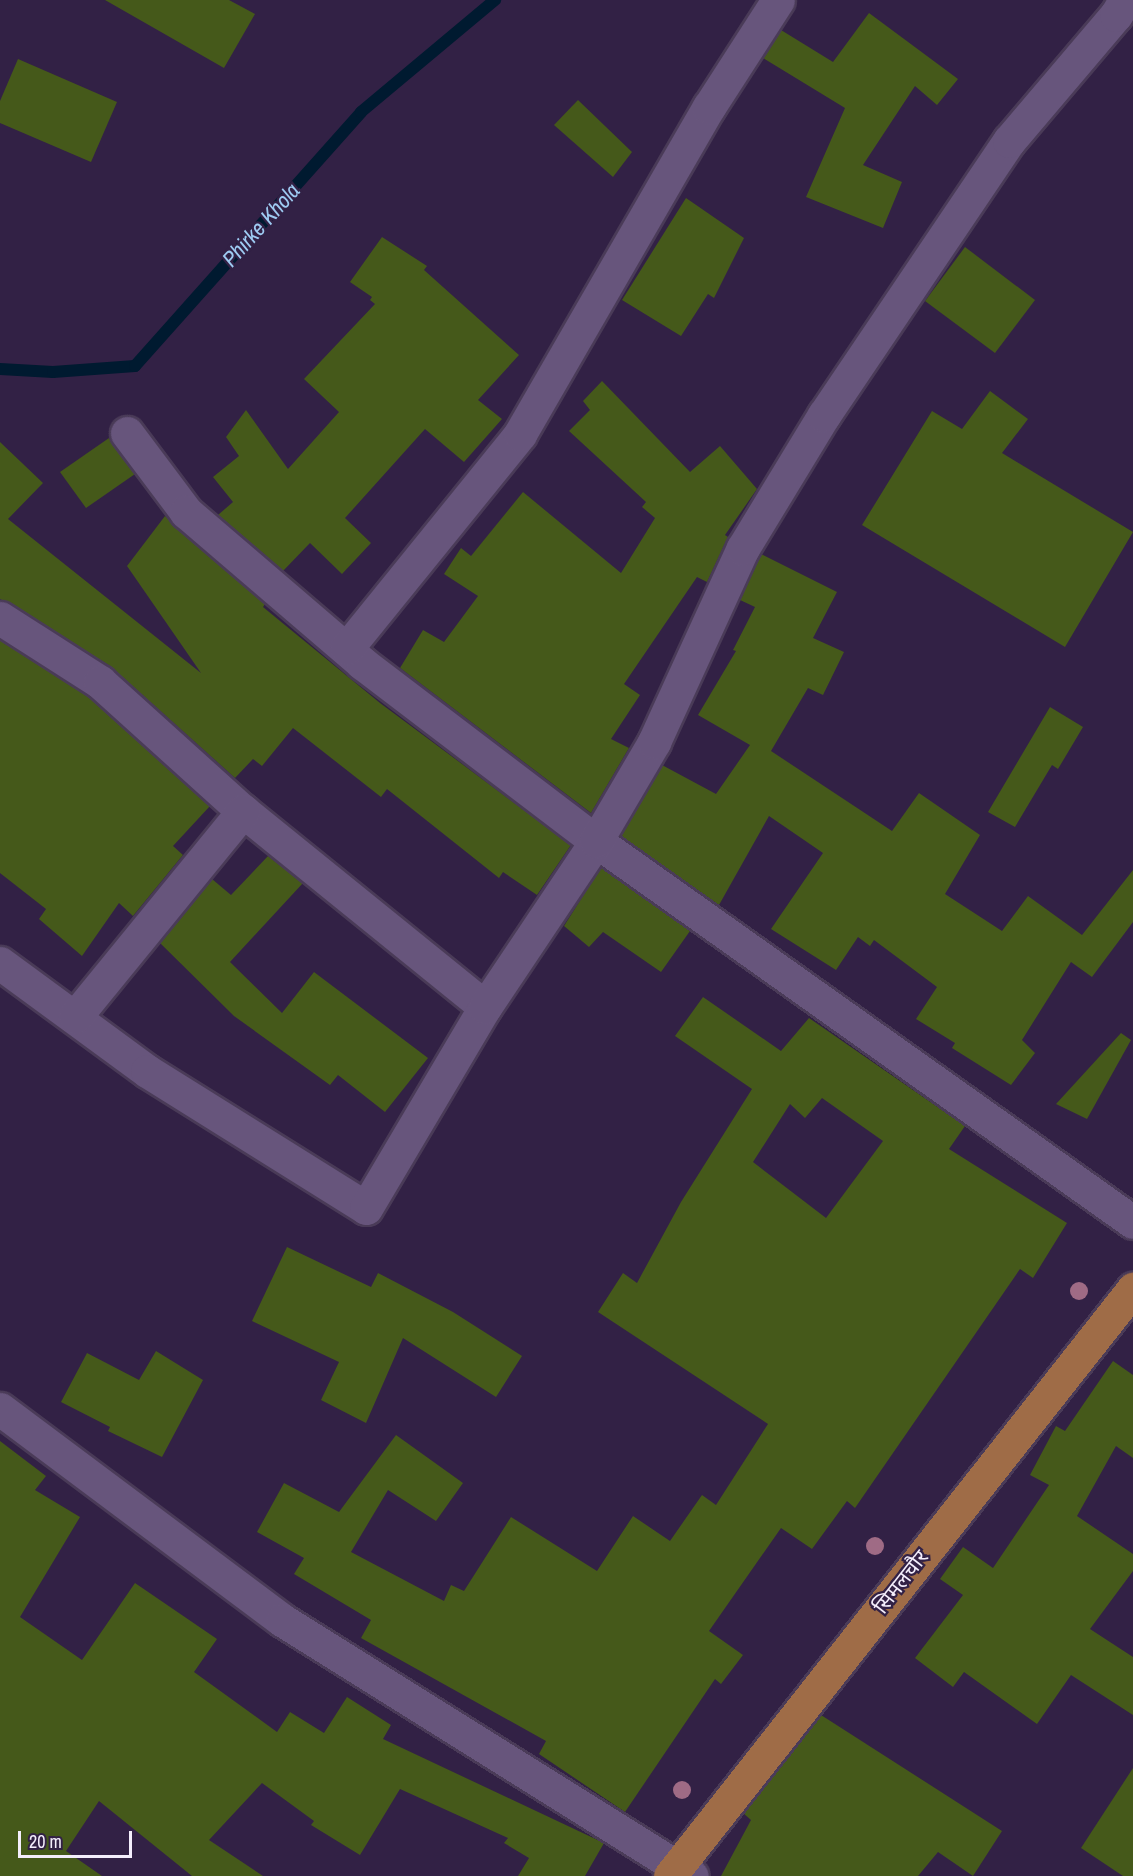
<!DOCTYPE html>
<html>
<head>
<meta charset="utf-8">
<style>
	body { margin:0 }
	#map { position:relative; width:1133px; height:1876px; overflow:hidden; background:#322145; font-family:"Archivo Narrow","Noto Sans Devanagari",sans-serif }
	div>[style] { position:absolute }
	.stream>* { height:12px; margin:-6px; padding:0 6px; transform-origin:6px; border-radius:6px; background:#001a30 }
	.building>* { inset:0; background:#45591a }
	.roads { filter:drop-shadow(2px 0 #4a3b58) drop-shadow(-2px 0 #4a3b58) drop-shadow(0 2px #4a3b58) drop-shadow(0 -2px #4a3b58) }
	.minor>* { height:33px; margin:-16.5px; padding:0 16.5px; transform-origin:16.5px; border-radius:16.5px; background:#67557c }
	.major>* { height:33px; margin:-16.5px; padding:0 16.5px; transform-origin:16.5px; border-radius:16.5px; background:#9f6c47 }
	.trees>* { width:18px; height:18px; margin:-9px; border-radius:50%; background:#9f6b85 }
	span { translate:-50% -50%; white-space:nowrap; text-align:center; line-height:1.15; -webkit-text-stroke:4.5px #322145; paint-order:stroke }
	.street-label { font-size:21px; color:#f4eefc }
	.water-label { font-size:22px; color:#9ecbf2; font-style:italic }
	.scale { position:absolute; left:18px; top:1831px; width:114px; height:27px; box-sizing:border-box; border:3px solid #f4eefc; border-top:0; padding-left:8px; font-size:18px; line-height:21px; white-space:nowrap; color:#f4eefc; -webkit-text-stroke:4px #322145; paint-order:stroke }
</style>
</head>
<body>
<div id="map">
	<div class="stream">
		<div style="left:0;top:369px;width:53px;rotate:3.2deg"></div>
		<div style="left:53px;top:372px;width:82px;rotate:-4.2deg"></div>
		<div style="left:135px;top:366px;width:340px;rotate:-48.3deg"></div>
		<div style="left:361px;top:112px;width:175px;rotate:-39.9deg"></div>
	</div>
	<div class="building">
		<div style="clip-path:polygon(105px 0,229px 0,255px 14px,224px 68px)"></div>
		<div style="clip-path:polygon(869px 13px,958px 79px,937px 105px,915px 86px,863px 165px,902px 182px,883px 228px,806px 197px,845px 108px,763px 58px,781px 30px,833px 62px)"></div>
		<div style="clip-path:polygon(18px 59px,117px 102px,91px 162px,0 123px,0 101px)"></div>
		<div style="clip-path:polygon(578px 100px,632px 152px,613px 177px,554px 125px)"></div>
		<div style="clip-path:polygon(686px 198px,744px 238px,714px 298px,708px 294px,681px 336px,622px 300px)"></div>
		<div style="clip-path:polygon(382px 237px,427px 266px,424px 270px,519px 355px,478px 400px,502px 419px,464px 462px,425px 429px,345px 518px,371px 543px,342px 574px,310px 543px,283px 571px,218px 515px,233px 502px,213px 477px,239px 456px,226px 437px,246px 410px,288px 469px,339px 412px,304px 379px,375px 304px,370px 300px,372px 297px,350px 282px)"></div>
		<div style="clip-path:polygon(965px 247px,1035px 300px,995px 353px,925px 301px)"></div>
		<div style="clip-path:polygon(602px 381px,690px 472px,720px 446px,757px 489px,725px 535px,728px 537px,707px 582px,697px 577px,624px 684px,640px 695px,611px 739px,629px 748px,591px 813px,400px 668px,423px 630px,444px 642px,478px 596px,444px 574px,461px 548px,471px 556px,523px 492px,621px 573px,655px 518px,642px 507px,646px 502px,569px 431px,590px 410px,583px 401px)"></div>
		<div style="clip-path:polygon(990px 391px,1028px 419px,1002px 453px,1133px 532px,1065px 647px,862px 525px,932px 411px,962px 429px)"></div>
		<div style="clip-path:polygon(109px 438px,135px 474px,86px 508px,60px 472px)"></div>
		<div style="clip-path:polygon(0 442px,43px 483px,8px 519px,201px 673px,127px 566px,165px 516px,265px 604px,263px 607px,380px 703px,571px 845px,537px 895px,503px 872px,499px 878px,387px 789px,381px 797px,293px 728px,262px 766px,253px 759px,235px 778px,110px 666px,0 599px)"></div>
		<div style="clip-path:polygon(761px 554px,837px 592px,813px 638px,844px 652px,823px 695px,808px 688px,771px 751px,892px 831px,919px 793px,980px 835px,945px 894px,1002px 931px,1028px 896px,1082px 935px,1133px 870px,1133px 922px,1092px 977px,1071px 962px,1022px 1040px,1035px 1053px,1011px 1085px,952px 1048px,955px 1043px,916px 1019px,937px 987px,874px 940px,870px 946px,858px 937px,836px 970px,771px 929px,823px 853px,769px 816px,719px 905px,621px 836px,662px 765px,716px 794px,750px 745px,698px 715px,736px 651px,733px 650px,755px 607px,740px 600px)"></div>
		<div style="clip-path:polygon(0 640px,89px 697px,210px 806px,173px 846px,183px 855px,133px 916px,119px 903px,82px 956px,39px 919px,46px 909px,0 873px)"></div>
		<div style="clip-path:polygon(1050px 707px,1083px 727px,1058px 769px,1052px 765px,1015px 827px,988px 812px)"></div>
		<div style="clip-path:polygon(268px 856px,303px 883px,230px 962px,282px 1013px,314px 972px,428px 1058px,385px 1112px,338px 1075px,330px 1085px,234px 1016px,160px 943px,212px 879px,231px 895px)"></div>
		<div style="clip-path:polygon(601px 867px,690px 931px,661px 972px,603px 932px,589px 947px,564px 926px)"></div>
		<div style="clip-path:polygon(evenodd,703px 997px,781px 1051px,809px 1018px,965px 1126px,949px 1149px,1067px 1223px,1033px 1278px,1020px 1269px,855px 1508px,847px 1501px,812px 1549px,781px 1528px,709px 1631px,743px 1655px,721px 1684px,715px 1679px,625px 1812px,539px 1754px,546px 1741px,361px 1638px,371px 1620px,294px 1574px,304px 1558px,257px 1532px,284px 1483px,339px 1512px,396px 1435px,463px 1483px,436px 1521px,388px 1490px,351px 1552px,444px 1601px,451px 1585px,464px 1591px,511px 1517px,597px 1571px,633px 1516px,670px 1541px,702px 1495px,716px 1505px,768px 1424px,598px 1312px,623px 1273px,637px 1283px,681px 1202px,752px 1089px,675px 1036px,703px 997px,822px 1098px,883px 1141px,826px 1218px,753px 1162px,790px 1104px,805px 1118px,822px 1098px)"></div>
		<div style="clip-path:polygon(1121px 1033px,1131px 1040px,1087px 1119px,1056px 1104px)"></div>
		<div style="clip-path:polygon(287px 1247px,371px 1287px,378px 1273px,453px 1312px,522px 1356px,496px 1397px,403px 1338px,366px 1423px,321px 1400px,339px 1362px,252px 1321px)"></div>
		<div style="clip-path:polygon(156px 1351px,203px 1380px,162px 1457px,108px 1431px,110px 1427px,61px 1402px,87px 1353px,139px 1380px)"></div>
		<div style="clip-path:polygon(1113px 1361px,1133px 1375px,1133px 1458px,1116px 1446px,1077px 1516px,1133px 1554px,1133px 1571px,1090px 1629px,1133px 1657px,1133px 1715px,1071px 1675px,1037px 1724px,964px 1672px,953px 1687px,915px 1658px,963px 1595px,940px 1579px,963px 1547px,993px 1568px,1049px 1485px,1030px 1475px,1056px 1426px,1065px 1431px)"></div>
		<div style="clip-path:polygon(0 1441px,46px 1476px,35px 1490px,80px 1517px,20px 1617px,82px 1660px,135px 1583px,217px 1639px,194px 1672px,277px 1732px,290px 1712px,324px 1733px,347px 1697px,391px 1725px,383px 1739px,604px 1843px,585px 1876px,518px 1876px,529px 1858px,504px 1843px,508px 1838px,400px 1789px,360px 1855px,311px 1825px,314px 1821px,262px 1783px,209px 1840px,263px 1876px,192px 1876px,99px 1801px,66px 1851px,102px 1876px,0 1876px)"></div>
		<div style="clip-path:polygon(821px 1715px,1002px 1831px,973px 1876px,938px 1852px,918px 1876px,721px 1876px,751px 1820px,743px 1813px)"></div>
		<div style="clip-path:polygon(1133px 1768px,1133px 1876px,1123px 1876px,1081px 1848px)"></div>
	</div>
	<div class="roads">
		<div class="minor">
			<div style="left:127px;top:433px;width:99px;rotate:53.2deg"></div>
			<div style="left:186px;top:512px;width:232px;rotate:40.6deg"></div>
			<div style="left:362px;top:663px;width:294px;rotate:37.3deg"></div>
			<div style="left:596px;top:841px;width:658px;rotate:35.36deg"></div>
			<div style="left:0;top:618px;width:119px;rotate:32.6deg"></div>
			<div style="left:100px;top:682px;width:193px;rotate:42.1deg"></div>
			<div style="left:243px;top:811px;width:311px;rotate:39deg"></div>
			<div style="left:347px;top:648px;width:275px;rotate:-51deg"></div>
			<div style="left:520px;top:434px;width:378px;rotate:-60deg"></div>
			<div style="left:709px;top:107px;width:127px;rotate:-57.2deg"></div>
			<div style="left:0;top:963px;width:182px;rotate:36.3deg"></div>
			<div style="left:147px;top:1071px;width:258px;rotate:32deg"></div>
			<div style="left:366px;top:1208px;width:234px;rotate:-59.4deg"></div>
			<div style="left:485px;top:1007px;width:200px;rotate:-56.2deg"></div>
			<div style="left:596px;top:841px;width:115px;rotate:-59.6deg"></div>
			<div style="left:654px;top:742px;width:213px;rotate:-65.4deg"></div>
			<div style="left:743px;top:548px;width:156px;rotate:-58.7deg"></div>
			<div style="left:824px;top:415px;width:331px;rotate:-56deg"></div>
			<div style="left:1009px;top:141px;width:165px;rotate:-49.7deg"></div>
			<div style="left:1116px;top:15px;width:17px;rotate:-59deg"></div>
			<div style="left:75px;top:1017px;width:266px;rotate:-50.8deg"></div>
			<div style="left:0;top:1409px;width:352px;rotate:36.8deg"></div>
			<div style="left:282px;top:1620px;width:483px;rotate:32deg"></div>
		</div>
		<div class="major">
			<div style="left:670px;top:1876px;width:748px;rotate:-51.74deg"></div>
		</div>
	</div>
	<div class="trees">
		<div style="left:1079px;top:1291px"></div>
		<div style="left:875px;top:1546px"></div>
		<div style="left:682px;top:1790px"></div>
	</div>
	<div class="street-label">
		<span style="left:901px;top:1582px;rotate:-52deg">सिमलचौर</span>
	</div>
	<div class="water-label">
		<span style="left:261px;top:225px;rotate:-48deg">Phirke Khola</span>
	</div>
	<div class="scale">20 m</div>
</div>
</body>
</html>
